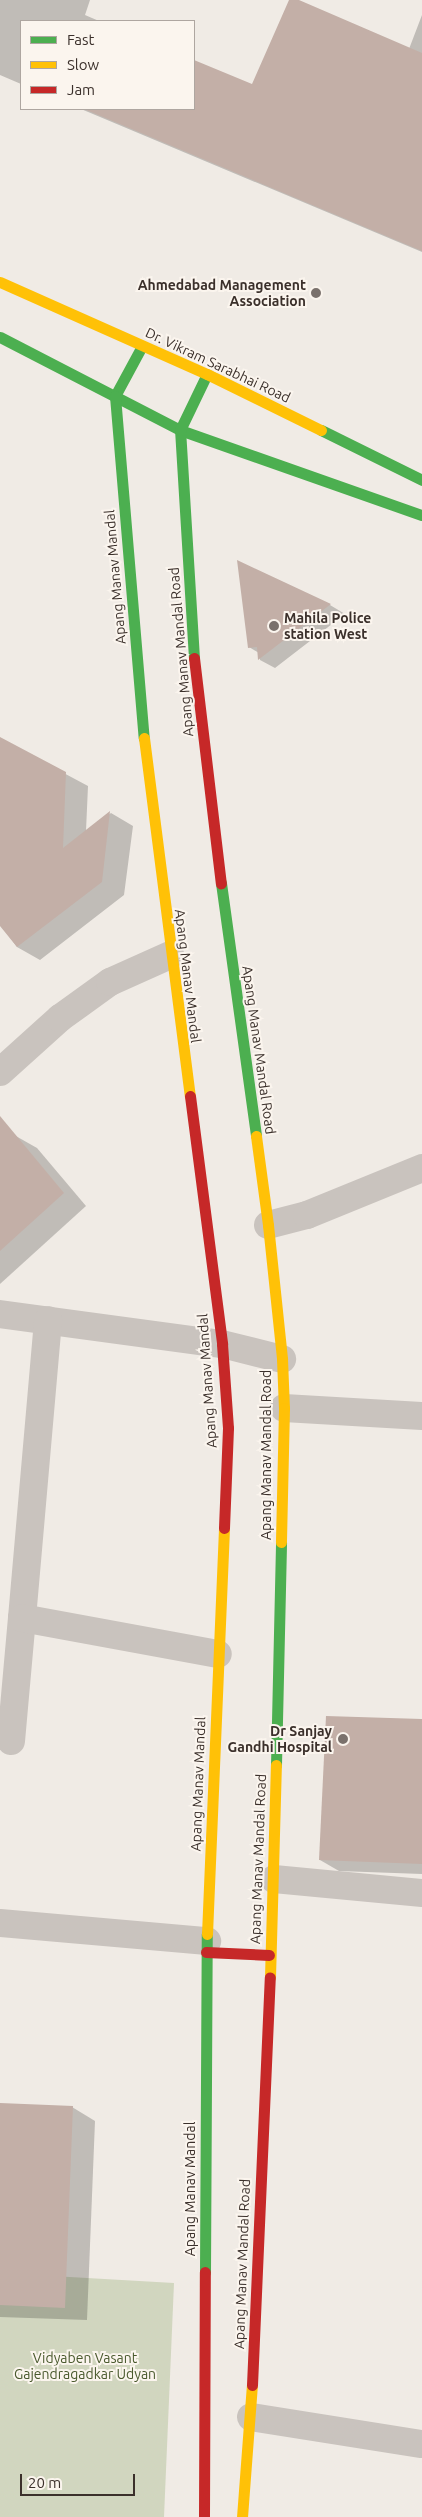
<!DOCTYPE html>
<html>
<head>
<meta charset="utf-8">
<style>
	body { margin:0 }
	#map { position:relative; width:422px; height:2517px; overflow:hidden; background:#f0ebe5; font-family:Ubuntu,sans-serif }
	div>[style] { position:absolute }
	.green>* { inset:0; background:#d1d6bf }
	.shadow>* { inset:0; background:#0003 }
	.building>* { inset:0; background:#c3afa7 }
	.street>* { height:28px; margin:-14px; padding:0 14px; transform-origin:14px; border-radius:14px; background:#c9c3be }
	.fast>* { height:11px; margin:-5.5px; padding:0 5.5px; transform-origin:5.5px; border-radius:5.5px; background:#4caf50 }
	.slow>* { height:11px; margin:-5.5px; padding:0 5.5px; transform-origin:5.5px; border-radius:5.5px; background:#ffc107 }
	.jam>* { height:11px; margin:-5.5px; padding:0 5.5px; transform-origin:5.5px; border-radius:5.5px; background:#c62828 }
	.dots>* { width:14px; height:14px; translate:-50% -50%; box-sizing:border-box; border:2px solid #fbf5ee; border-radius:50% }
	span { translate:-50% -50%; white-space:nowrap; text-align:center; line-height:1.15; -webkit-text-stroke:4px #fbf5ee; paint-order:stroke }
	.poi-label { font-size:14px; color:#3b302b; font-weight:700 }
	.right { translate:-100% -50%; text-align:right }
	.left { translate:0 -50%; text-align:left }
	.street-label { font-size:14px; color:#3b302b }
	.park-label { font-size:14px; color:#4a5a2e }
	.legend { position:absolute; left:20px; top:20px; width:175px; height:90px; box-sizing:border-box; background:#fbf5ee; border:1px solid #aea6a0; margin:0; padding:6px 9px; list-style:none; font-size:15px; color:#3b302b }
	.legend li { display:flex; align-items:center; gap:10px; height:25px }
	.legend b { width:25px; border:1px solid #aea6a0 }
	.scale { position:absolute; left:20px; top:2474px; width:115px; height:22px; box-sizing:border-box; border:2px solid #3b302b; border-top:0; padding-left:6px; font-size:15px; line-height:18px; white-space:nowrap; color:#3b302b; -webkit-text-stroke:4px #fbf5ee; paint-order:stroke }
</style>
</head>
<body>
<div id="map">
	<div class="green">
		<div style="clip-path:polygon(0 2273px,174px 2283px,164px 2517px,0 2517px)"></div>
	</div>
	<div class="shadow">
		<div style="clip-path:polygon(0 0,90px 0,85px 15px,99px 21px,21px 21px,21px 84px,0 75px)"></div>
		<div style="clip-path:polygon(290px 0,296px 0,409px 49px,422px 15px,422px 252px,81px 109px,194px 109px,194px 61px,253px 86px)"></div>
		<div style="clip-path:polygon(238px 562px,330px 605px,345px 614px,275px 668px,260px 660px,259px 653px,249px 647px)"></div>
		<div style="clip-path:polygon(0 739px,88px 786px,86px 831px,111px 813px,133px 826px,124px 895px,40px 960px,17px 947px,0 924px)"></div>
		<div style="clip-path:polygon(14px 1135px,37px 1148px,86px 1206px,0 1284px,0 1147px)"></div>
		<div style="clip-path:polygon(422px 1721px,422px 1874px,339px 1871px,320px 1860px)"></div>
		<div style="clip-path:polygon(0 2105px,72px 2107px,95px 2121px,87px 2320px,0 2317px)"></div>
	</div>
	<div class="building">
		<div style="clip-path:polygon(289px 0,299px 0,422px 53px,422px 251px,84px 109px,194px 109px,194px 60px,252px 84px)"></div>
		<div style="clip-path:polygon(237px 560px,331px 604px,258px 660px,257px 647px,248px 648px)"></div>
		<div style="clip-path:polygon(0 737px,66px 772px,63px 848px,110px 811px,102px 882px,17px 947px,0 926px)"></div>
		<div style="clip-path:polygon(0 1116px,64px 1193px,0 1251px)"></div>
		<div style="clip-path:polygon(326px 1716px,422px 1719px,422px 1864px,319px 1860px)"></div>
		<div style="clip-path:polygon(0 2103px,73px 2106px,65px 2308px,0 2305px)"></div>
	</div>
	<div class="street">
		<div style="left:0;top:1072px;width:81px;rotate:-42deg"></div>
		<div style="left:60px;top:1018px;width:62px;rotate:-35.8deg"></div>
		<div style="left:110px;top:982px;width:66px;rotate:-24.2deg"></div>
		<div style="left:268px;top:1225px;width:40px;rotate:-14.4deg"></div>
		<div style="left:307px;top:1215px;width:124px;rotate:-22.2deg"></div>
		<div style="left:0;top:1314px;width:224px;rotate:7.7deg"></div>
		<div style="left:222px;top:1344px;width:62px;rotate:14deg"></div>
		<div style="left:284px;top:1408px;width:138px;rotate:3.3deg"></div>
		<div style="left:22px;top:1618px;width:299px;rotate:-85deg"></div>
		<div style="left:11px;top:1741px;width:123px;rotate:-84.9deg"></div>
		<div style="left:22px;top:1618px;width:199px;rotate:10.4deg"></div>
		<div style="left:274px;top:1879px;width:149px;rotate:5.4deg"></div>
		<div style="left:0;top:1923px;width:208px;rotate:5deg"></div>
		<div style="left:251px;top:2417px;width:173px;rotate:9deg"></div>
	</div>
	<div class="fast">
		<div style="left:0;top:337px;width:203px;rotate:27.3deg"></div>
		<div style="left:180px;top:430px;width:256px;rotate:19.4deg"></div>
		<div style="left:142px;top:346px;width:57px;rotate:118.4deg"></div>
		<div style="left:115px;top:396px;width:343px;rotate:85.2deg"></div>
		<div style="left:321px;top:430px;width:113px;rotate:26.3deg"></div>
		<div style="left:194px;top:658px;width:228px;rotate:-93.5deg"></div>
		<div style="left:180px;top:430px;width:62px;rotate:-64.3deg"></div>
		<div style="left:221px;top:883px;width:255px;rotate:82.1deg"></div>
		<div style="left:276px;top:1765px;width:223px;rotate:-88.7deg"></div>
		<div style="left:205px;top:2272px;width:338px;rotate:-89.7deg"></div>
	</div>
	<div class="slow">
		<div style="left:0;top:282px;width:227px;rotate:24deg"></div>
		<div style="left:207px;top:374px;width:127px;rotate:26.2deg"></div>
		<div style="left:144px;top:738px;width:361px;rotate:82.7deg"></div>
		<div style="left:256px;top:1136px;width:90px;rotate:82.3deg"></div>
		<div style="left:268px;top:1225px;width:135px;rotate:84deg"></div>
		<div style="left:282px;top:1359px;width:49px;rotate:87.7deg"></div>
		<div style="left:284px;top:1408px;width:134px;rotate:91.3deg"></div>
		<div style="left:207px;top:1934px;width:406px;rotate:-87.6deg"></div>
		<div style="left:270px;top:1977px;width:212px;rotate:-88.4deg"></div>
		<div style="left:242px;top:2517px;width:132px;rotate:-85.7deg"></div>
	</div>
	<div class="jam">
		<div style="left:194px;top:658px;width:227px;rotate:83.2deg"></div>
		<div style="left:190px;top:1096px;width:250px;rotate:82.6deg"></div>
		<div style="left:222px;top:1344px;width:84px;rotate:85.9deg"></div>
		<div style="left:228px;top:1428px;width:100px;rotate:92.3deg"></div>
		<div style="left:206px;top:1952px;width:63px;rotate:2.7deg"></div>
		<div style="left:252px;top:2385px;width:408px;rotate:-87.5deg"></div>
		<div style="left:204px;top:2517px;width:245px;rotate:-89.8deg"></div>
	</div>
	<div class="dots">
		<div style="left:316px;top:293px;background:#7a716c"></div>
		<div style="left:274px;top:626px;background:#7a716c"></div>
		<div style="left:343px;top:1739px;background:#7a716c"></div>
	</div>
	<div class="poi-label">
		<span class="right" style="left:306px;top:293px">Ahmedabad Management<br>Association</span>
		<span class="left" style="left:284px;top:626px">Mahila Police<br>station West</span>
		<span class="right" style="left:332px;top:1739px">Dr Sanjay<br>Gandhi Hospital</span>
	</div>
	<div class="street-label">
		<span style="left:218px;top:365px;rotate:25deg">Dr. Vikram Sarabhai Road</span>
		<span style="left:115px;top:577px;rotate:-95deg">Apang Manav Mandal</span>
		<span style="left:181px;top:652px;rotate:-95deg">Apang Manav Mandal Road</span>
		<span style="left:188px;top:976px;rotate:83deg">Apang Manav Mandal</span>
		<span style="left:259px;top:1050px;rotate:82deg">Apang Manav Mandal Road</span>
		<span style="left:207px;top:1381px;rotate:-94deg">Apang Manav Mandal</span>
		<span style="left:266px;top:1455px;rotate:-90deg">Apang Manav Mandal Road</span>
		<span style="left:198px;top:1784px;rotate:-88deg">Apang Manav Mandal</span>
		<span style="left:258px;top:1859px;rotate:-88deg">Apang Manav Mandal Road</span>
		<span style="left:190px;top:2189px;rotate:-90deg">Apang Manav Mandal</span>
		<span style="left:242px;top:2264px;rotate:-88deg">Apang Manav Mandal Road</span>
	</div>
	<div class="park-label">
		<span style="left:85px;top:2366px">Vidyaben Vasant<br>Gajendragadkar Udyan</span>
	</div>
	<ul class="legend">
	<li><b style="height:6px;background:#4caf50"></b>Fast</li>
	<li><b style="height:6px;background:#ffc107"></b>Slow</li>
	<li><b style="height:6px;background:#c62828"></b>Jam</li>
	</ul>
	<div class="scale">20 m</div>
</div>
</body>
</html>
